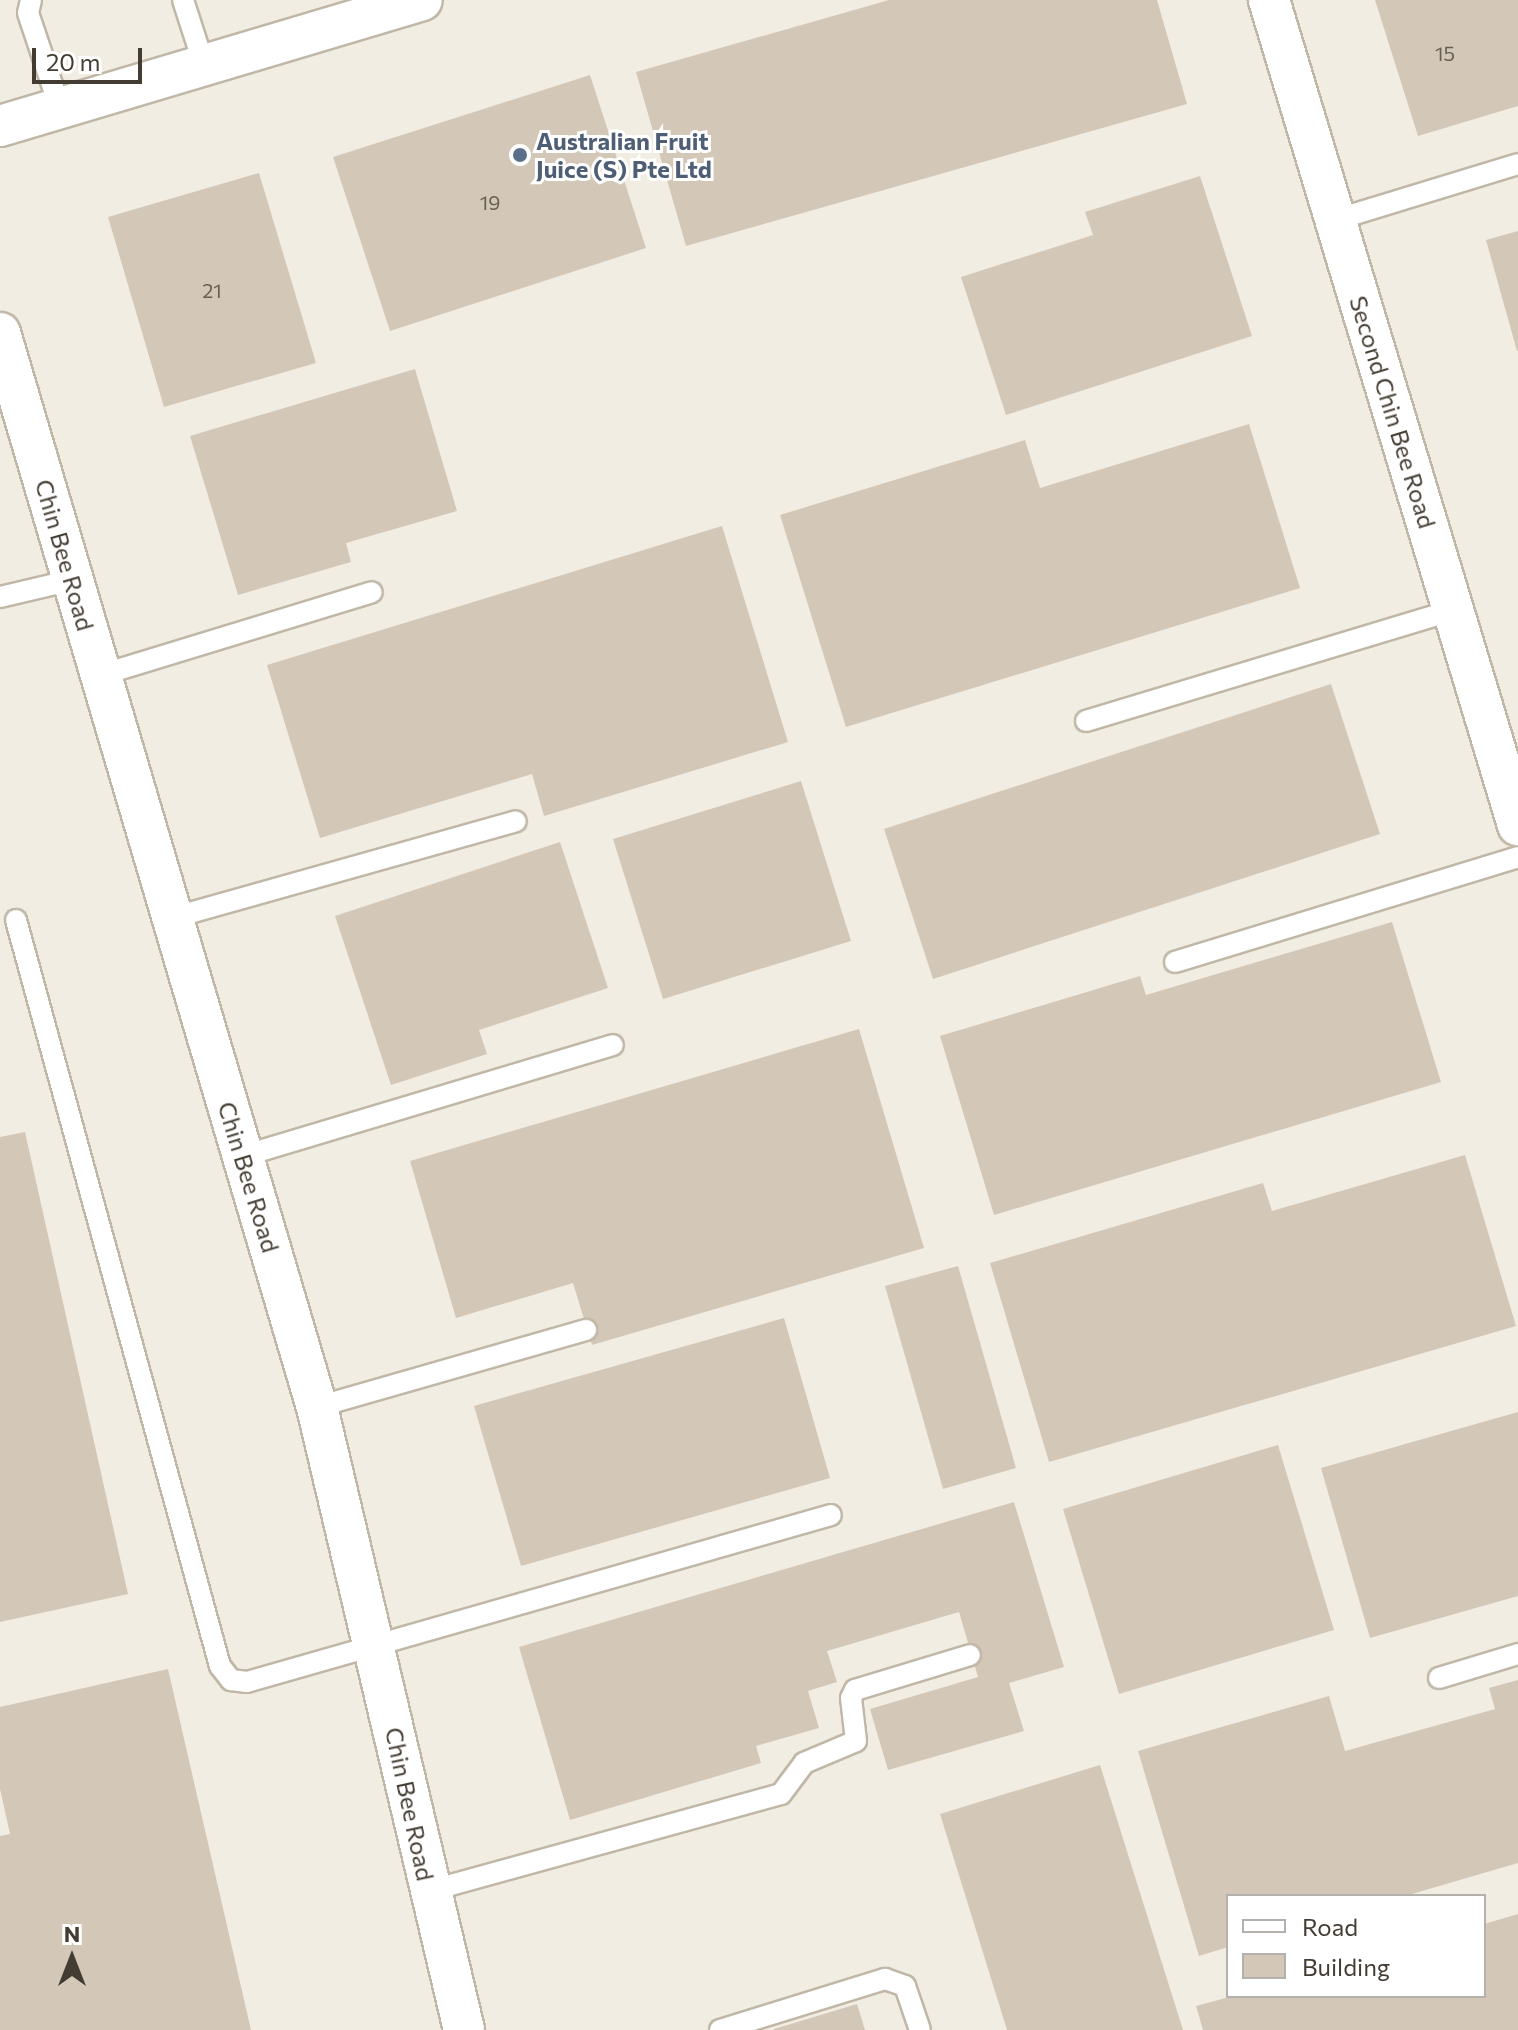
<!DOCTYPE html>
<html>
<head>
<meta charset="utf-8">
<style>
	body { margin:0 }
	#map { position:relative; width:1518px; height:2030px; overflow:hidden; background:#f2ede2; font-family:Commissioner,sans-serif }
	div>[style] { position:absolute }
	.building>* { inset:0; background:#d3c8b7 }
	.roads { filter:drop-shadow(2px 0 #c0b7a7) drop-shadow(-2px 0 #c0b7a7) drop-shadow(0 2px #c0b7a7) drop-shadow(0 -2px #c0b7a7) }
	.lane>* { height:20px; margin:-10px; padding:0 10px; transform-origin:10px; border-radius:10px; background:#fff }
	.street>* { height:40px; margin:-20px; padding:0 20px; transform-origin:20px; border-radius:20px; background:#fff }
	.dots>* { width:22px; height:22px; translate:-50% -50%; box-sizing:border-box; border:4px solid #fff; border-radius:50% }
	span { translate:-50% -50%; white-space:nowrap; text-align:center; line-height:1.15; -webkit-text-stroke:6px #fff; paint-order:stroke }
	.number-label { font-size:20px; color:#675f53 }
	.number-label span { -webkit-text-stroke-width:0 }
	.service-label { font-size:24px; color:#4e5e75; font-weight:700 }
	.left { translate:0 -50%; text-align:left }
	.street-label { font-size:24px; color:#433c32 }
	.legend { position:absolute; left:1226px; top:1894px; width:260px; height:104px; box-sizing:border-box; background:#fff; border:2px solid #b4b1ad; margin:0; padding:10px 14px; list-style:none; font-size:24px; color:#433c32 }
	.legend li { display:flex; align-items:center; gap:16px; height:40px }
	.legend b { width:40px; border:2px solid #b4b1ad }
	.north { position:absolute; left:32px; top:1918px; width:80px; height:80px; -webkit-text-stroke:6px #fff; paint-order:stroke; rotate:0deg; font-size:22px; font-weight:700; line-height:32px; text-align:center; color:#433c32 }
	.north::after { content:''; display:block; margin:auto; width:28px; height:36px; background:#433c32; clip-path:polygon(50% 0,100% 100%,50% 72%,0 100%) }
	.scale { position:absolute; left:32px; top:48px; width:110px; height:36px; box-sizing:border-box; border:4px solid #433c32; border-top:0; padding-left:10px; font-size:24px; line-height:28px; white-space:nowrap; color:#433c32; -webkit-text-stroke:6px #fff; paint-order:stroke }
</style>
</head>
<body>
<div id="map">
	<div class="building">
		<div style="clip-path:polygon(889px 0,1157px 0,1187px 104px,686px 246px,636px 72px)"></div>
		<div style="clip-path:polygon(1375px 0,1518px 0,1518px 106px,1418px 136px)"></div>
		<div style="clip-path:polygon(590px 75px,646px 248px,390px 331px,333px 157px)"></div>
		<div style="clip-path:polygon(259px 173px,316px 363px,164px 407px,108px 217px)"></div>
		<div style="clip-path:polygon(1200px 176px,1252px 336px,1006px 415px,961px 277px,1093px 235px,1085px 212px)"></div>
		<div style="clip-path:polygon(1518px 231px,1518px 351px,1517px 351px,1486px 240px)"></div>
		<div style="clip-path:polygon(415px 369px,457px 511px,346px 543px,351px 562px,238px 595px,190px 436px)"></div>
		<div style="clip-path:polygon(1249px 424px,1300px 588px,846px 727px,780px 515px,1025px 440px,1040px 488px)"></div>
		<div style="clip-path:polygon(722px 526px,788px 742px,544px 816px,532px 774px,320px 838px,267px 665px)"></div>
		<div style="clip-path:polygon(1331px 684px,1380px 834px,933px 979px,884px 829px)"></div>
		<div style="clip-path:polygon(801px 781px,851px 941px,663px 999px,613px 839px)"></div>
		<div style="clip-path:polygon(560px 842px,608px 988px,479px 1030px,487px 1054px,391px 1085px,335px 916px)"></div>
		<div style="clip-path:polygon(1392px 922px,1441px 1082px,994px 1215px,940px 1036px,1140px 976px,1146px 995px)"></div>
		<div style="clip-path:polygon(859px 1029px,924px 1248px,592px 1345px,573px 1283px,456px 1318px,410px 1161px)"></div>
		<div style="clip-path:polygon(25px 1132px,128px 1594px,0 1622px,0 1137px)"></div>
		<div style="clip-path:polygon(1465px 1155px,1516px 1326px,1049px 1462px,990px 1263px,1263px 1183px,1272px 1211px)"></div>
		<div style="clip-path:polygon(958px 1266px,1016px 1468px,943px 1489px,885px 1286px)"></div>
		<div style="clip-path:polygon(784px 1318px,830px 1478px,521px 1566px,474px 1406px)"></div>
		<div style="clip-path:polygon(1518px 1412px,1518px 1596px,1370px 1638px,1321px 1468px)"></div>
		<div style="clip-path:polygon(1278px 1445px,1334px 1630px,1119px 1694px,1063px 1509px)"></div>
		<div style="clip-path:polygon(1014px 1502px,1064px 1667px,1009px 1683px,1024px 1731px,888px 1770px,870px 1709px,978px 1677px,959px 1612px,827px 1651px,837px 1682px,808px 1691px,819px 1728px,756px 1746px,761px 1763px,570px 1820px,519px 1647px)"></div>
		<div style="clip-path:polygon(168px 1669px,251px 2030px,0 2030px,0 1836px,10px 1834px,0 1789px,0 1707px)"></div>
		<div style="clip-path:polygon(1518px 1680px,1518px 1863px,1405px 1896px,1228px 1896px,1228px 1947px,1199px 1956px,1138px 1751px,1329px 1696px,1345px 1751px,1495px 1709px,1489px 1688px)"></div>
		<div style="clip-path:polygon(1100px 1765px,1183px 2030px,1007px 2030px,940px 1814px)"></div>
		<div style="clip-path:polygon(1518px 1914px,1518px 2030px,1203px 2030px,1196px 2006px,1233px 1996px,1484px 1996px,1484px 1924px)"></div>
		<div style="clip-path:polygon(857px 2004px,865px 2030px,774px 2030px,774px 2029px)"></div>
	</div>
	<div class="roads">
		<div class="lane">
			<div style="left:31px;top:0;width:13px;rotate:103deg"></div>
			<div style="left:28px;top:13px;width:100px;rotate:71.4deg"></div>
			<div style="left:183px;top:0;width:68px;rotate:72.1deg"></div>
			<div style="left:1335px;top:220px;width:191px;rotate:-17deg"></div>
			<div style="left:0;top:597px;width:74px;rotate:-13.3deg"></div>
			<div style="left:101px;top:675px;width:283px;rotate:-17deg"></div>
			<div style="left:1086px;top:721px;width:383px;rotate:-16.8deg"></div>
			<div style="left:172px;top:918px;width:357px;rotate:-15.7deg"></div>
			<div style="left:16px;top:920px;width:773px;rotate:74.71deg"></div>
			<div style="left:220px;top:1666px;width:18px;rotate:52deg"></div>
			<div style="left:231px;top:1680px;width:16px;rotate:7deg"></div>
			<div style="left:247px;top:1682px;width:607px;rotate:-15.96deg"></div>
			<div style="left:1175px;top:962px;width:359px;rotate:-17deg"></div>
			<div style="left:243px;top:1156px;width:386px;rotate:-16.7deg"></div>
			<div style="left:317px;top:1407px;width:280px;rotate:-16deg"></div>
			<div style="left:1439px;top:1678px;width:83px;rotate:-16.9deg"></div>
			<div style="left:429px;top:1891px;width:365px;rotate:-15.4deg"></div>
			<div style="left:781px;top:1794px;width:39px;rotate:-53deg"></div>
			<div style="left:804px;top:1763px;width:56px;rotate:-22.9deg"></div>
			<div style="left:856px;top:1741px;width:43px;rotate:-96.6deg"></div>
			<div style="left:851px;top:1698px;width:9px;rotate:-63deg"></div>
			<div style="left:855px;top:1690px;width:120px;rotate:-16.9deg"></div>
			<div style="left:720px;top:2030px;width:173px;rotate:-17.2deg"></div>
			<div style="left:885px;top:1979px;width:21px;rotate:19deg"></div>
			<div style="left:905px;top:1986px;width:46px;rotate:71.2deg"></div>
		</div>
		<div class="street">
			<div style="left:1269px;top:0;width:862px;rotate:73.21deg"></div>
			<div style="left:0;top:126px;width:440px;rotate:-16.6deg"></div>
			<div style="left:0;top:333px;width:1120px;rotate:73.56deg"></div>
			<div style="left:317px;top:1407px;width:640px;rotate:76.72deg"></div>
		</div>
	</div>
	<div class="dots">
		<div style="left:520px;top:155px;background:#5c6f8a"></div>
	</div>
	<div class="number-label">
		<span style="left:1445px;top:53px">15</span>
		<span style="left:490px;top:202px">19</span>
		<span style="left:212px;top:290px">21</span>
	</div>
	<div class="service-label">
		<span class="left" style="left:536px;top:155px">Australian Fruit<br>Juice (S) Pte Ltd</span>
	</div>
	<div class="street-label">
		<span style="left:1393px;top:412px;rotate:73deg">Second Chin Bee Road</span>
		<span style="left:65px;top:555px;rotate:74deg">Chin Bee Road</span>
		<span style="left:249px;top:1177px;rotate:73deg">Chin Bee Road</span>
		<span style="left:410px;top:1804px;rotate:78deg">Chin Bee Road</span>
	</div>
	<ul class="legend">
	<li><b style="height:10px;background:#fff"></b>Road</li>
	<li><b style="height:22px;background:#d3c8b7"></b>Building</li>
	</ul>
	<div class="north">N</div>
	<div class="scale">20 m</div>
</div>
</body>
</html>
